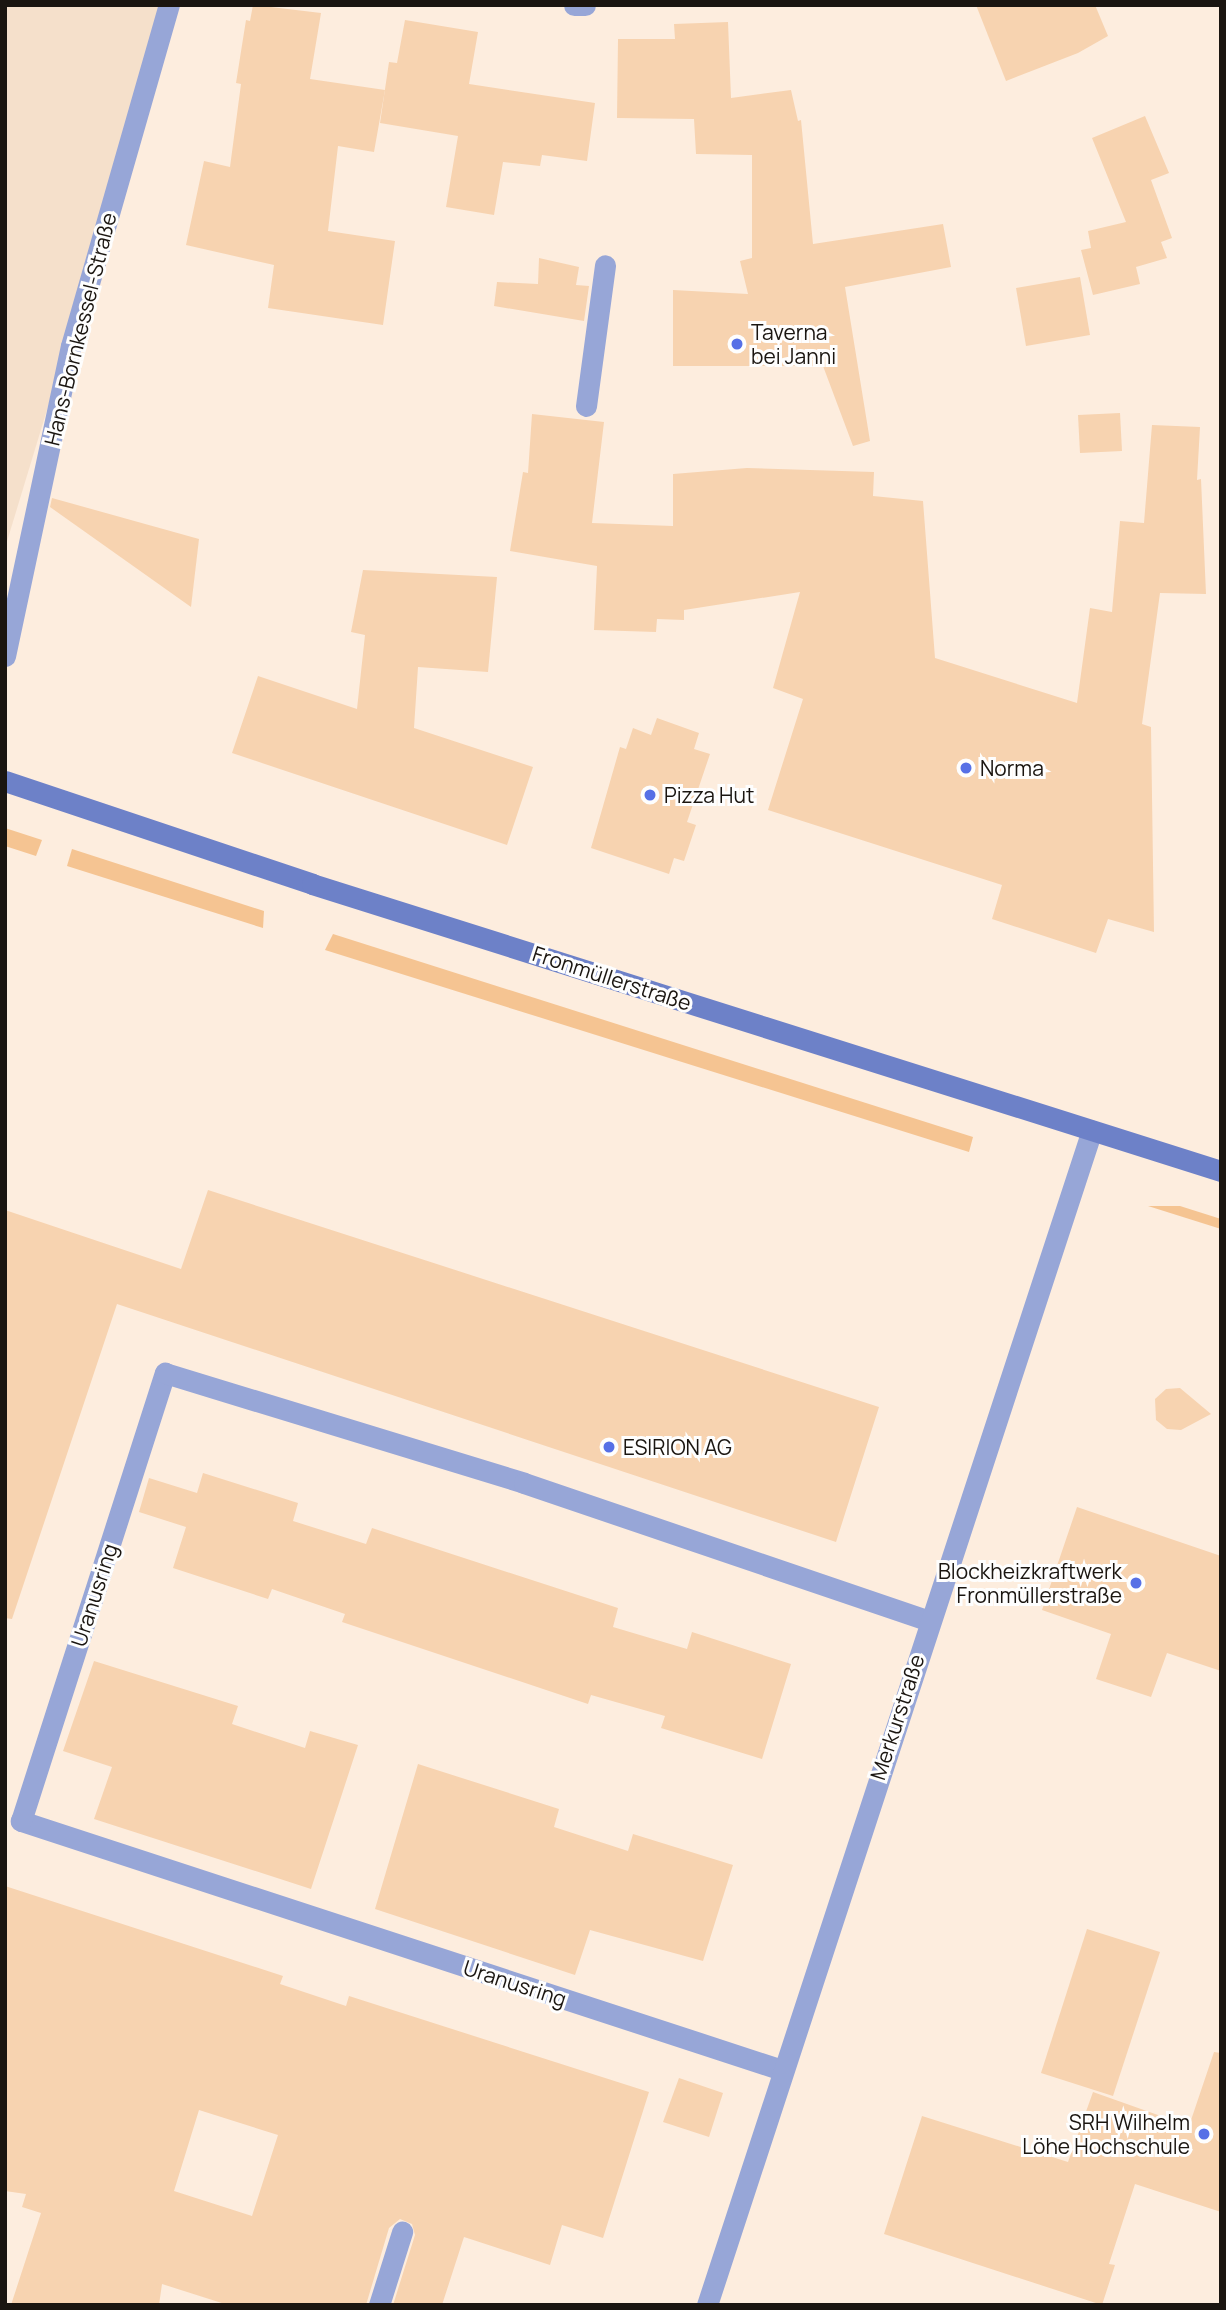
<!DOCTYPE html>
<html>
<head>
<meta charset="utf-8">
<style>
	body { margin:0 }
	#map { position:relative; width:1226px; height:2310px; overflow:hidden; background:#fdedde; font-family:Manrope,sans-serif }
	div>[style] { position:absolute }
	.built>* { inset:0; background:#f5e0cb }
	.green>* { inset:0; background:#f5c492 }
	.building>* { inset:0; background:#f7d3b0 }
	.service>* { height:21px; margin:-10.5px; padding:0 10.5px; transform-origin:10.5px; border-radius:10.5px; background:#97a6d7 }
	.minor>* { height:21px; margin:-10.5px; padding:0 10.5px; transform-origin:10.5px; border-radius:10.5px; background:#97a6d7 }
	.tertiary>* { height:21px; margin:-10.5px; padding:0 10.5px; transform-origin:10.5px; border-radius:10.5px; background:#97a6d7 }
	.secondary>* { height:21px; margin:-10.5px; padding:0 10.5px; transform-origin:10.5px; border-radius:10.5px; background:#6d81c8 }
	.dots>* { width:19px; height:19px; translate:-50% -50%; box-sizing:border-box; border:4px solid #fefefe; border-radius:50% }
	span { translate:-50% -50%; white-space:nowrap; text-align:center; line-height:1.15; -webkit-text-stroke:6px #fefefe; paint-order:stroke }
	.street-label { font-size:21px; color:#1a1510 }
	.poi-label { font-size:21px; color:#1a1510 }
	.left { translate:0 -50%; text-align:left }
	.right { translate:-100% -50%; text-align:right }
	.frame { position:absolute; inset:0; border:7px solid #1a1510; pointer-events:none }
</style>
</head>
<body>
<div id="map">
	<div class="built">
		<div style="clip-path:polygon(5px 5px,170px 5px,5px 548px)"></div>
	</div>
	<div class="green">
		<div style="clip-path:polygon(5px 828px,42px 840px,36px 856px,5px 846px)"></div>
		<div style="clip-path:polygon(72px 849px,264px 911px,263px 928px,67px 866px)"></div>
		<div style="clip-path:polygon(333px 934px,973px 1137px,969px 1152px,325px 950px)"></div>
		<div style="clip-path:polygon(1148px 1206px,1180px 1206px,1221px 1219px,1221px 1229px)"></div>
	</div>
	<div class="building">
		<div style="clip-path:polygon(253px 5px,321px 13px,310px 79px,385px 90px,374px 152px,338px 146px,328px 231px,395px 241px,383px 325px,268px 308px,274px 265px,186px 245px,204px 161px,230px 167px,241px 84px,236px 83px,246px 20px,250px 21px)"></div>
		<div style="clip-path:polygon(976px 5px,1095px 5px,1108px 36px,1078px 53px,1006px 81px)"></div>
		<div style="clip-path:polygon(405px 20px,478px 32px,469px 84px,595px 103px,587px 161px,542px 155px,540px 166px,503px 162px,494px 215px,446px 207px,458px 136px,380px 123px,389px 62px,397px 63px)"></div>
		<div style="clip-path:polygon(728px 22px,731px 98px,791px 90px,798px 121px,801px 120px,813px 244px,943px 224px,951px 267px,845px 287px,870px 441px,853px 446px,823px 366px,673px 366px,673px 290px,748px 294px,740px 261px,752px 258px,752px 155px,696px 154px,694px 119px,617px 118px,618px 39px,675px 39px,674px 24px)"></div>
		<div style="clip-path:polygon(1145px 116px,1169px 173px,1151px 180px,1172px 238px,1161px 242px,1167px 258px,1136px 267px,1140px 284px,1093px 295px,1081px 250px,1091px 248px,1088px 231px,1126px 222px,1092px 138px)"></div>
		<div style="clip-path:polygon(539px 258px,579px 267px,576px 285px,589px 286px,584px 321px,494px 306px,497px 282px,538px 284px)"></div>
		<div style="clip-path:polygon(1080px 277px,1090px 335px,1026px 346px,1016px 288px)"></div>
		<div style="clip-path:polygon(1120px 413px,1122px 451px,1080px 453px,1078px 415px)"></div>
		<div style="clip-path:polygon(532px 414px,604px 422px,592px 523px,673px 526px,673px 474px,747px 468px,874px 472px,873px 496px,923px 501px,935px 658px,1077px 703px,1090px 608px,1112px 612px,1120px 521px,1144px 523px,1152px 425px,1200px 427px,1197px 480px,1201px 479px,1206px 594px,1160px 593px,1142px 724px,1151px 727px,1154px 932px,1108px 919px,1096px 953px,992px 919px,1002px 885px,768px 810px,803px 699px,773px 688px,800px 592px,684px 610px,684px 620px,657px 619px,656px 632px,594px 630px,597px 566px,510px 551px,523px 472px,528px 473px)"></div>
		<div style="clip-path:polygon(52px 498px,199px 539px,191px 607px,50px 507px)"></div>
		<div style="clip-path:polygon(363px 570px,497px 577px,488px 672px,418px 667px,414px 728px,533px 767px,507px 845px,232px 753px,258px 676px,357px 709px,365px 635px,351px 632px)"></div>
		<div style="clip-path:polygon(657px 718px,699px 733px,694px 749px,710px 754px,687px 822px,696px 825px,684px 861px,674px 858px,669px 874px,591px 848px,620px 747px,626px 749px,633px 728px,651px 735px)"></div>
		<div style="clip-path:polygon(208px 1190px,879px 1407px,836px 1542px,117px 1304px,12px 1619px,5px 1618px,5px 1210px,181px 1269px)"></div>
		<div style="clip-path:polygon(1180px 1388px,1211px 1414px,1181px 1430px,1167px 1429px,1156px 1420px,1155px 1399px,1166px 1389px)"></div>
		<div style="clip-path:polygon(203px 1473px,298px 1503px,293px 1521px,366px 1544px,372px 1528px,618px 1608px,613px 1627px,687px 1649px,692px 1632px,791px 1664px,762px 1759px,661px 1728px,665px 1716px,591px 1695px,588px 1704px,342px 1622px,345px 1614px,272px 1589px,268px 1599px,173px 1568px,186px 1527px,139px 1512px,149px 1478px,197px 1493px)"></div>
		<div style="clip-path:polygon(1077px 1507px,1221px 1556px,1221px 1671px,1167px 1653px,1151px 1697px,1096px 1679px,1111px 1634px,1042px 1610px)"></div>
		<div style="clip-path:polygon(94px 1661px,238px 1706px,232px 1724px,305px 1748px,310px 1731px,358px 1745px,311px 1889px,94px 1819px,112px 1767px,63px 1751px)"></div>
		<div style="clip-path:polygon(418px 1764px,559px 1809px,554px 1827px,628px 1851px,633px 1834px,733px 1865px,703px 1961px,590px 1930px,575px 1975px,375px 1909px)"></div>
		<div style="clip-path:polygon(evenodd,5px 1886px,283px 1976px,280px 1984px,346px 2006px,349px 1996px,649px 2092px,603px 2238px,562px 2225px,550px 2265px,464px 2237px,442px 2305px,393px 2305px,415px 2235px,412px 2224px,400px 2219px,389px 2228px,366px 2305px,228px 2305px,162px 2284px,159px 2305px,11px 2305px,41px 2213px,22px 2207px,26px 2194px,5px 2191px,5px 1886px,199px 2110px,278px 2135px,252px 2216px,174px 2191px,199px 2110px)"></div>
		<div style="clip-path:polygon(1087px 1929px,1160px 1952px,1113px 2096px,1041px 2073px)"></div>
		<div style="clip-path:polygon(1214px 2052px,1221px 2053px,1221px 2212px,1135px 2184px,1109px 2264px,1115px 2265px,1102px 2305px,884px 2234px,922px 2116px,1068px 2162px,1093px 2092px,1189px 2126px)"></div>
		<div style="clip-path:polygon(679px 2078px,723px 2093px,709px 2137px,663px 2122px)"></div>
	</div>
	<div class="service">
		<div style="left:574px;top:5px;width:11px"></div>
		<div style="left:586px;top:406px;width:142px;rotate:-82.3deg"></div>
		<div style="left:379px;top:2305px;width:77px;rotate:-72.5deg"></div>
	</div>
	<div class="minor">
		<div style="left:782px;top:2070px;width:801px;rotate:-161.88deg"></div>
		<div style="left:21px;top:1821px;width:471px;rotate:-72.2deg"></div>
		<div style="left:165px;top:1373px;width:375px;rotate:17deg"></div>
		<div style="left:524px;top:1483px;width:428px;rotate:18.8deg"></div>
		<div style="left:707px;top:2305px;width:1236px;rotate:-71.86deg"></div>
	</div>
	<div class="tertiary">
		<div style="left:5px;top:656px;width:317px;rotate:-78deg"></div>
		<div style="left:71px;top:346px;width:355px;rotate:-74deg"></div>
	</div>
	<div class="secondary">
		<div style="left:5px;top:781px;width:324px;rotate:18.5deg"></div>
		<div style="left:312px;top:884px;width:953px;rotate:17.52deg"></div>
	</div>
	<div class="dots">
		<div style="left:737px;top:344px;background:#5770e6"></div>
		<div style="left:966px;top:768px;background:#5770e6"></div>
		<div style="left:650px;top:795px;background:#5770e6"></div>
		<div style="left:609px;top:1447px;background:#5770e6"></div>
		<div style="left:1136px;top:1583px;background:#5770e6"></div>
		<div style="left:1204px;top:2134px;background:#5770e6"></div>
	</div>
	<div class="street-label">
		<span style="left:80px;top:329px;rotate:-76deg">Hans-Bornkessel-Straße</span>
		<span style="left:612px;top:978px;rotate:18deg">Fronmüllerstraße</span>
		<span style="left:94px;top:1595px;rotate:-72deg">Uranusring</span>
		<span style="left:897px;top:1717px;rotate:-72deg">Merkurstraße</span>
		<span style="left:515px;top:1983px;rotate:18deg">Uranusring</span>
	</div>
	<div class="poi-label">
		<span class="left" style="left:751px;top:344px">Taverna<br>bei Janni</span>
		<span class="left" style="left:980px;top:768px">Norma</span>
		<span class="left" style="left:664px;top:795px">Pizza Hut</span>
		<span class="left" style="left:623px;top:1447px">ESIRION AG</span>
		<span class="right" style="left:1122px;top:1583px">Blockheizkraftwerk<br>Fronmüllerstraße</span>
		<span class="right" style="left:1190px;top:2134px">SRH Wilhelm<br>Löhe Hochschule</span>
	</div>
	<div class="frame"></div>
</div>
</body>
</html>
